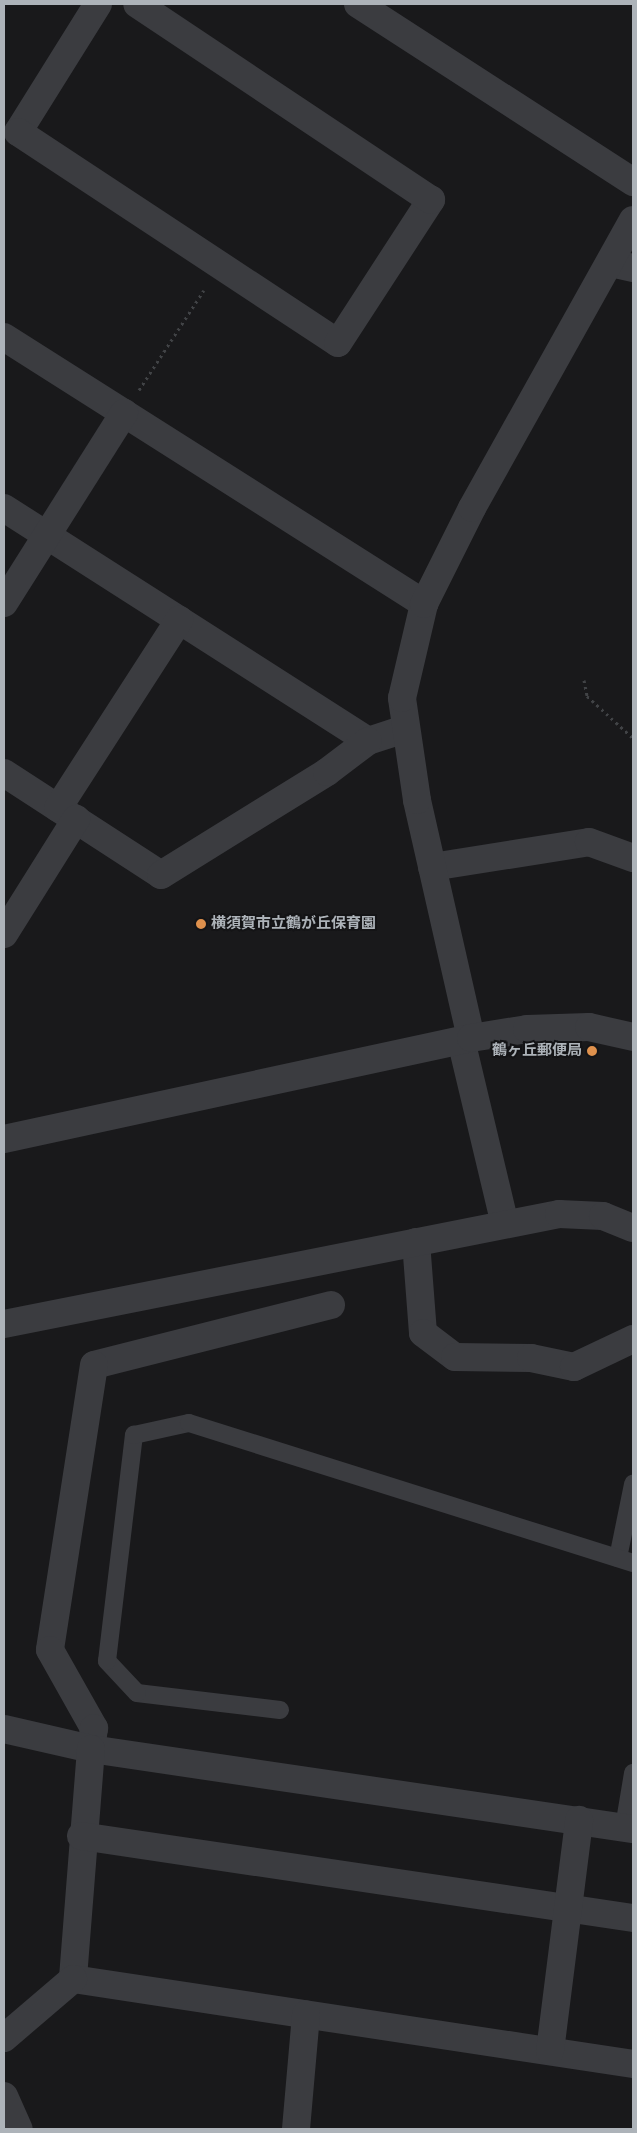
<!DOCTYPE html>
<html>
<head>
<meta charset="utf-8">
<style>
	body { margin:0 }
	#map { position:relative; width:637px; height:2133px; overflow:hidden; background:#19191b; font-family:"DejaVu Sans","Noto Sans JP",sans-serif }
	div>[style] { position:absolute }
	.path>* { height:3px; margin-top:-1.5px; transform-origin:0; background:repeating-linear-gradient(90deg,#414346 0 2.5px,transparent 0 6.5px) }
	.service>* { height:18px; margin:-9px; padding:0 9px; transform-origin:9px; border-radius:9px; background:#3b3c40 }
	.minor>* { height:28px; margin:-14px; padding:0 14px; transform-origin:14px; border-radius:14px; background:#3b3c40 }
	.tertiary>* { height:28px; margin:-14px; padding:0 14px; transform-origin:14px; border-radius:14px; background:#3b3c40 }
	.dots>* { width:14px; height:14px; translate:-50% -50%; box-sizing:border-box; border:2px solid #141416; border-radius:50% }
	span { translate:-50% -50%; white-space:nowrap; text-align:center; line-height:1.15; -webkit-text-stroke:4px #141416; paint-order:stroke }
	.poi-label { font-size:15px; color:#adb3b9; font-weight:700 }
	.left { translate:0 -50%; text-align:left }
	.right { translate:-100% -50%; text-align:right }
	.frame { position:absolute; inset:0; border:5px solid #adb3b9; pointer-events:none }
</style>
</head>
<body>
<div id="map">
	<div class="path">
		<div style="left:139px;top:390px;width:119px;rotate:-57deg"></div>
		<div style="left:584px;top:680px;width:16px;rotate:79deg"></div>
		<div style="left:587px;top:696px;width:62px;rotate:42.4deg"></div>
	</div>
	<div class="service">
		<div style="left:618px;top:1558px;width:76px;rotate:-78.5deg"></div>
		<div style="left:280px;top:1710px;width:144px;rotate:-173.2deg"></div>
		<div style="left:137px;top:1693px;width:44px;rotate:-133.2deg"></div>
		<div style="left:107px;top:1661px;width:228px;rotate:-83.2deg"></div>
		<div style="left:134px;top:1435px;width:56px;rotate:-12.3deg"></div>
		<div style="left:189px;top:1423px;width:466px;rotate:17.5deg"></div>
		<div style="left:624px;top:1827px;width:55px;rotate:-80.5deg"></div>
	</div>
	<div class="minor">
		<div style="left:98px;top:4px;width:151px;rotate:122deg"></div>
		<div style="left:18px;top:132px;width:383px;rotate:33.4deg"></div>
		<div style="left:338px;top:343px;width:171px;rotate:-57deg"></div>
		<div style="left:431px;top:200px;width:353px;rotate:-146.3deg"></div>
		<div style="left:358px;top:4px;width:328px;rotate:32.9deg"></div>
		<div style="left:611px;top:263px;width:23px;rotate:13deg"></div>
		<div style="left:4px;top:337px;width:498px;rotate:32.4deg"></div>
		<div style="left:4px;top:508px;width:432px;rotate:32.6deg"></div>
		<div style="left:368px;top:741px;width:40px;rotate:-18deg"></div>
		<div style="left:4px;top:603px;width:225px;rotate:-57.7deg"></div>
		<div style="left:4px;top:773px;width:187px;rotate:33deg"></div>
		<div style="left:161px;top:875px;width:195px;rotate:-31.8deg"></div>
		<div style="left:327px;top:772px;width:51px;rotate:-37.1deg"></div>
		<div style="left:58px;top:808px;width:224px;rotate:-57.2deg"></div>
		<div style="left:432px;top:867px;width:159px;rotate:-9deg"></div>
		<div style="left:589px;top:842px;width:47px;rotate:20deg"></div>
		<div style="left:4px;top:934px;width:136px;rotate:-57.9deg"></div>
		<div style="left:461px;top:1040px;width:189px;rotate:76.6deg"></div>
		<div style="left:416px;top:1242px;width:91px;rotate:85.6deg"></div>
		<div style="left:423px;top:1333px;width:40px;rotate:37deg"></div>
		<div style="left:455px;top:1357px;width:76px;rotate:0.8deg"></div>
		<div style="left:531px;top:1358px;width:44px;rotate:11.8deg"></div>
		<div style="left:574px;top:1367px;width:65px;rotate:-25.4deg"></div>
		<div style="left:331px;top:1305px;width:244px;rotate:165.8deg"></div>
		<div style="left:94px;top:1365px;width:288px;rotate:98.8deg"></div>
		<div style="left:50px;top:1650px;width:90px;rotate:60.6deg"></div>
		<div style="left:94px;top:1728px;width:21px;rotate:98deg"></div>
		<div style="left:91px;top:1749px;width:548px;rotate:8.4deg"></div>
		<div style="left:4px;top:1324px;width:566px;rotate:-11.21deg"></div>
		<div style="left:559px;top:1214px;width:44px;rotate:2.6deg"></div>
		<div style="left:603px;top:1216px;width:32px;rotate:22deg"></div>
		<div style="left:4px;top:1729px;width:89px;rotate:12.9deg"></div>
		<div style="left:91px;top:1749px;width:231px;rotate:94.5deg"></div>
		<div style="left:73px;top:1979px;width:566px;rotate:8.63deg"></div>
		<div style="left:81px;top:1836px;width:558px;rotate:8.45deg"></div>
		<div style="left:4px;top:2038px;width:91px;rotate:-40.5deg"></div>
		<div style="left:550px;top:2051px;width:233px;rotate:-82.8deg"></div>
		<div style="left:4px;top:2096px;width:36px;rotate:66deg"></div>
		<div style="left:296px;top:2129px;width:115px;rotate:-85deg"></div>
	</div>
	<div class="tertiary">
		<div style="left:471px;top:1038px;width:244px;rotate:-102.8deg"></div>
		<div style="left:417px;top:800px;width:103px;rotate:-98.4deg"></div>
		<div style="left:402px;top:698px;width:97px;rotate:-76.8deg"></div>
		<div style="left:424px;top:604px;width:107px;rotate:-63.4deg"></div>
		<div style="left:472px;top:508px;width:330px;rotate:-60.8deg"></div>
		<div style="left:4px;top:1139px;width:478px;rotate:-12.2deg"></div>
		<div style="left:471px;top:1038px;width:57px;rotate:-9.1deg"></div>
		<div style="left:527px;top:1029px;width:62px;rotate:-1.8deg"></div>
		<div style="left:589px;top:1027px;width:45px;rotate:12.8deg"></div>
	</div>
	<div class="dots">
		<div style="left:201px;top:924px;background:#df914d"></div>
		<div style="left:592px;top:1051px;background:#df914d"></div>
	</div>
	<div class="poi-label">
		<span class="left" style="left:211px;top:924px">横須賀市立鶴が丘保育園</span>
		<span class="right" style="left:582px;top:1051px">鶴ヶ丘郵便局</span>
	</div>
	<div class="frame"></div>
</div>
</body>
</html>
